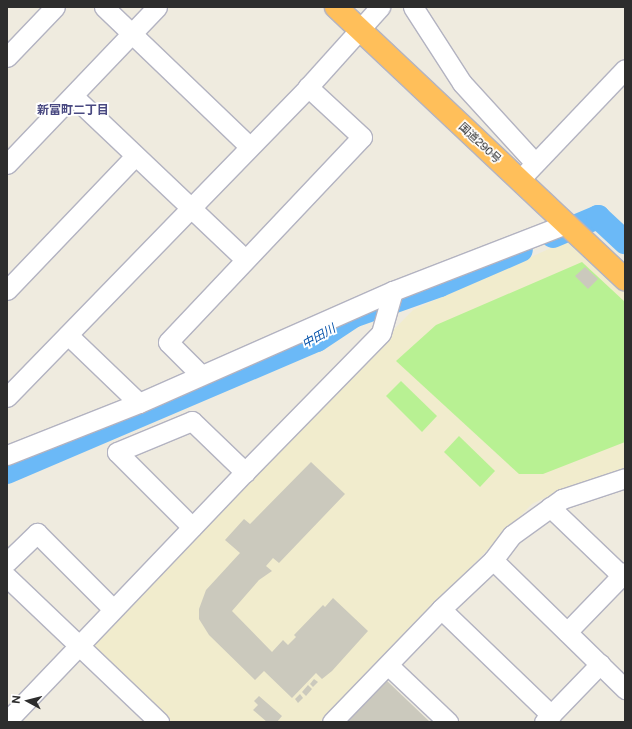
<!DOCTYPE html>
<html>
<head>
<meta charset="utf-8">
<style>
	body { margin:0 }
	#map { position:relative; width:632px; height:729px; overflow:hidden; background:#efebdf; font-family:"Public Sans","Noto Sans JP",sans-serif }
	div>[style] { position:absolute }
	.education>* { inset:0; background:#f1eccd }
	.pitch>* { inset:0; background:#b8f193 }
	.river>* { height:24px; margin:-12px; padding:0 12px; transform-origin:12px; border-radius:12px; background:#6bb9f7 }
	.building>* { inset:0; background:#cbc9bd }
	.roads { filter:drop-shadow(1px 0 #b3b3c1) drop-shadow(-1px 0 #b3b3c1) drop-shadow(0 1px #b3b3c1) drop-shadow(0 -1px #b3b3c1) }
	.minor>* { height:19px; margin:-9.5px; padding:0 9.5px; transform-origin:9.5px; border-radius:9.5px; background:#fff }
	.highway>* { height:22px; margin:-11px; padding:0 11px; transform-origin:11px; border-radius:11px; background:#ffbf5a }
	span { translate:-50% -50%; white-space:nowrap; text-align:center; line-height:1.15; -webkit-text-stroke:3.5px #fff; paint-order:stroke }
	.street-label { font-size:11px; color:#2d2d2d }
	.neighbourhood-label { font-size:12px; color:#494981; font-weight:700 }
	.water-label { font-size:12px; color:#0452aa; font-style:italic }
	.frame { position:absolute; inset:0; border:8px solid #2d2d2d; pointer-events:none }
	.north { position:absolute; left:8px; top:681px; width:40px; height:40px; -webkit-text-stroke:3px #fff; paint-order:stroke; rotate:277deg; font-size:11px; font-weight:700; line-height:16px; text-align:center; color:#2d2d2d }
	.north::after { content:''; display:block; margin:auto; width:14px; height:18px; background:#2d2d2d; clip-path:polygon(50% 0,100% 100%,50% 72%,0 100%) }
</style>
</head>
<body>
<div id="map">
	<div class="education">
		<div style="clip-path:polygon(571px 239px,625px 290px,625px 472px,559px 491px,532px 504px,320px 722px,169px 722px,93px 651px,88px 641px,413px 310px)"></div>
	</div>
	<div class="pitch">
		<div style="clip-path:polygon(582px 262px,625px 302px,625px 442px,543px 474px,519px 474px,396px 361px,436px 325px)"></div>
		<div style="clip-path:polygon(401px 381px,437px 416px,422px 432px,386px 396px)"></div>
		<div style="clip-path:polygon(459px 436px,495px 471px,480px 487px,444px 452px)"></div>
	</div>
	<div class="river">
		<div style="left:553px;top:236px;width:49px;rotate:-22.9deg"></div>
		<div style="left:598px;top:217px;width:37px;rotate:43deg"></div>
		<div style="left:7px;top:472px;width:337px;rotate:-23.1deg"></div>
		<div style="left:317px;top:340px;width:43px;rotate:-33.7deg"></div>
		<div style="left:353px;top:316px;width:92px;rotate:-19.6deg"></div>
		<div style="left:440px;top:285px;width:88px;rotate:-23.4deg"></div>
	</div>
	<div class="building">
		<div style="clip-path:polygon(585px 267px,598px 279px,588px 289px,575px 276px)"></div>
		<div style="clip-path:polygon(311px 462px,345px 494px,279px 563px,273px 558px,266px 566px,272px 571px,259px 580px,232px 611px,272px 652px,283px 640px,288px 645px,296px 637px,294px 635px,323px 605px,325px 607px,333px 598px,368px 631px,332px 671px,322px 679px,316px 673px,292px 698px,264px 671px,255px 680px,209px 635px,199px 619px,199px 609px,206px 590px,240px 553px,225px 540px,244px 519px,250px 524px)"></div>
		<div style="clip-path:polygon(314px 679px,318px 682px,313px 687px,310px 684px)"></div>
		<div style="clip-path:polygon(386px 680px,430px 722px,347px 722px)"></div>
		<div style="clip-path:polygon(308px 685px,312px 689px,306px 696px,302px 692px)"></div>
		<div style="clip-path:polygon(300px 694px,303px 698px,298px 703px,295px 699px)"></div>
		<div style="clip-path:polygon(259px 696px,282px 716px,277px 722px,267px 722px,253px 710px,258px 705px,254px 701px)"></div>
	</div>
	<div class="roads">
		<div class="minor">
			<div style="left:104px;top:7px;width:201px;rotate:43.8deg"></div>
			<div style="left:413px;top:7px;width:90px;rotate:57.2deg"></div>
			<div style="left:462px;top:83px;width:108px;rotate:47.6deg"></div>
			<div style="left:7px;top:57px;width:69px;rotate:-46.2deg"></div>
			<div style="left:73px;top:96px;width:237px;rotate:43.5deg"></div>
			<div style="left:7px;top:164px;width:217px;rotate:-46.3deg"></div>
			<div style="left:527px;top:172px;width:142px;rotate:-46.4deg"></div>
			<div style="left:7px;top:290px;width:185px;rotate:-46.3deg"></div>
			<div style="left:68px;top:335px;width:98px;rotate:43.8deg"></div>
			<div style="left:200px;top:374px;width:45px;rotate:-135deg"></div>
			<div style="left:168px;top:342px;width:282px;rotate:-46.6deg"></div>
			<div style="left:362px;top:137px;width:74px;rotate:-137.2deg"></div>
			<div style="left:7px;top:397px;width:432px;rotate:-45.8deg"></div>
			<div style="left:308px;top:87px;width:108px;rotate:-48deg"></div>
			<div style="left:7px;top:455px;width:142px;rotate:-21.5deg"></div>
			<div style="left:139px;top:403px;width:278px;rotate:-23.8deg"></div>
			<div style="left:393px;top:291px;width:186px;rotate:-21.2deg"></div>
			<div style="left:550px;top:507px;width:100px;rotate:43.8deg"></div>
			<div style="left:192px;top:527px;width:106px;rotate:-135deg"></div>
			<div style="left:117px;top:452px;width:81px;rotate:-22.5deg"></div>
			<div style="left:192px;top:421px;width:74px;rotate:43.9deg"></div>
			<div style="left:493px;top:560px;width:185px;rotate:44.3deg"></div>
			<div style="left:7px;top:562px;width:42px;rotate:-44deg"></div>
			<div style="left:37px;top:533px;width:107px;rotate:45deg"></div>
			<div style="left:7px;top:577px;width:210px;rotate:43.6deg"></div>
			<div style="left:441px;top:609px;width:153px;rotate:43.9deg"></div>
			<div style="left:567px;top:632px;width:83px;rotate:-46deg"></div>
			<div style="left:388px;top:665px;width:83px;rotate:43.5deg"></div>
			<div style="left:7px;top:721px;width:344px;rotate:-46.3deg"></div>
			<div style="left:245px;top:472px;width:194px;rotate:-45.6deg"></div>
			<div style="left:381px;top:333px;width:44px;rotate:-74.1deg"></div>
			<div style="left:332px;top:722px;width:157px;rotate:-46deg"></div>
			<div style="left:441px;top:609px;width:71px;rotate:-43.3deg"></div>
			<div style="left:493px;top:560px;width:31px;rotate:-53deg"></div>
			<div style="left:512px;top:535px;width:62px;rotate:-35.8deg"></div>
			<div style="left:562px;top:499px;width:66px;rotate:-18.4deg"></div>
			<div style="left:544px;top:722px;width:81px;rotate:-46deg"></div>
		</div>
		<div class="highway">
			<div style="left:336px;top:7px;width:397px;rotate:43.3deg"></div>
		</div>
	</div>
	<div class="street-label">
		<span style="left:480px;top:143px;rotate:43deg">国道290号</span>
	</div>
	<div class="neighbourhood-label">
		<span style="left:73px;top:111px">新富町二丁目</span>
	</div>
	<div class="water-label">
		<span style="left:319px;top:337px;rotate:-29deg">中田川</span>
	</div>
	<div class="frame"></div>
	<div class="north">N</div>
</div>
</body>
</html>
